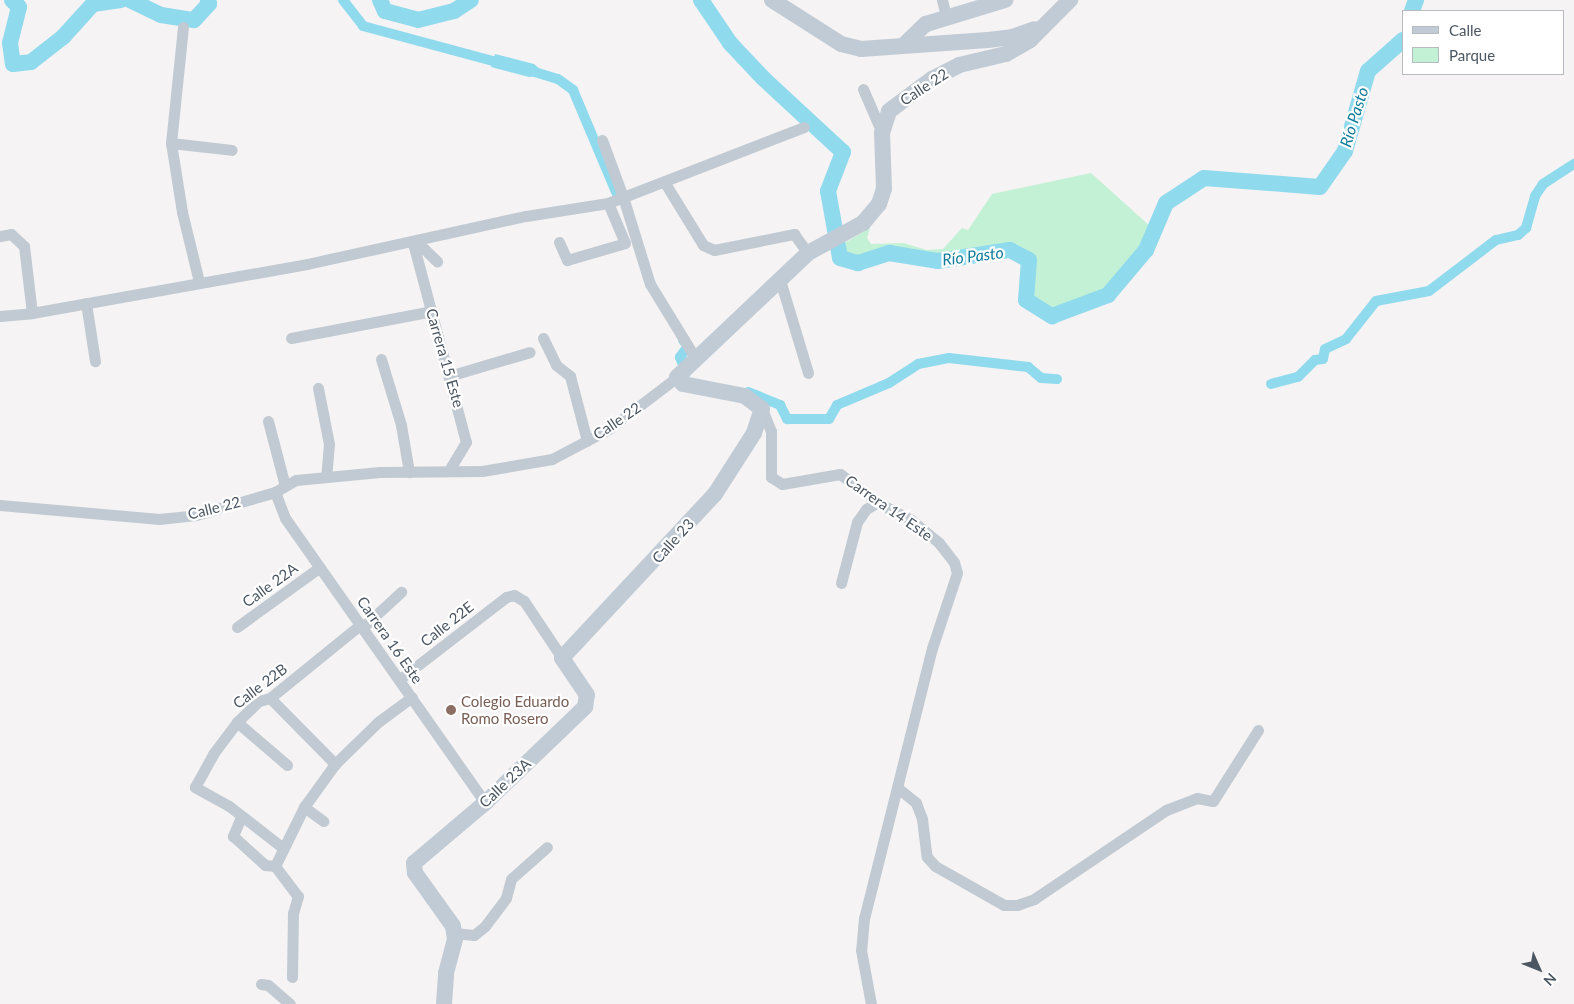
<!DOCTYPE html>
<html>
<head>
<meta charset="utf-8">
<style>
	body { margin:0 }
	#map { position:relative; width:1574px; height:1004px; overflow:hidden; background:#f5f3f3; font-family:Lato,sans-serif }
	div>[style] { position:absolute }
	.green>* { inset:0; background:#c3f1d5 }
	.water>* { inset:0; background:#90daee }
	.canal>* { height:10px; margin:-5px; padding:0 5px; transform-origin:5px; border-radius:5px; background:#90daee }
	.river>* { height:16px; margin:-8px; padding:0 8px; transform-origin:8px; border-radius:8px; background:#90daee }
	.street>* { height:11px; margin:-5.5px; padding:0 5.5px; transform-origin:5.5px; border-radius:5.5px; background:#c1cad2 }
	.secondary>* { height:16px; margin:-8px; padding:0 8px; transform-origin:8px; border-radius:8px; background:#c1cbd6 }
	.dots>* { width:14px; height:14px; translate:-50% -50%; box-sizing:border-box; border:2px solid #fff; border-radius:50% }
	span { translate:-50% -50%; white-space:nowrap; text-align:center; line-height:1.15; -webkit-text-stroke:4.5px #fff; paint-order:stroke }
	.street-label { font-size:15px; color:#4a5661 }
	.education-label { font-size:15px; color:#785e54 }
	.left { translate:0 -50%; text-align:left }
	.water-label { font-size:16px; color:#0c7c9b; font-style:italic }
	.legend { position:absolute; left:1402px; top:10px; width:162px; height:65px; box-sizing:border-box; background:#fff; border:1px solid #b7bbc0; margin:0; padding:6px 9px; list-style:none; font-size:15px; color:#4a5661 }
	.legend li { display:flex; align-items:center; gap:10px; height:25px }
	.legend b { width:25px; border:1px solid #b7bbc0 }
	.north { position:absolute; left:1514px; top:944px; width:50px; height:50px; -webkit-text-stroke:4px #fff; paint-order:stroke; rotate:134deg; font-size:14px; font-weight:700; line-height:20px; text-align:center; color:#4a5661 }
	.north::after { content:''; display:block; margin:auto; width:18px; height:22px; background:#4a5661; clip-path:polygon(50% 0,100% 100%,50% 72%,0 100%) }
</style>
</head>
<body>
<div id="map">
	<div class="green">
		<div style="clip-path:polygon(1091px 173px,1152px 228px,1144px 248px,1106px 292px,1052px 312px,1030px 298px,1033px 258px,1012px 247px,941px 257px,892px 249px,858px 260px,845px 255px,841px 245px,870px 228px,867px 238px,871px 244px,903px 243px,927px 250px,943px 249px,962px 228px,968px 230px,992px 194px)"></div>
	</div>
	<div class="water">
		<div style="clip-path:polygon(495px 54px,534px 64px,541px 70px,540px 76px,529px 77px,491px 67px)"></div>
	</div>
	<div class="canal">
		<div style="left:343px;top:0;width:33px;rotate:52deg"></div>
		<div style="left:363px;top:26px;width:146px;rotate:15.1deg"></div>
		<div style="left:528px;top:70px;width:31px;rotate:17deg"></div>
		<div style="left:558px;top:79px;width:19px;rotate:36deg"></div>
		<div style="left:573px;top:90px;width:113px;rotate:67.1deg"></div>
		<div style="left:683px;top:340px;width:8px;rotate:50deg"></div>
		<div style="left:688px;top:346px;width:14px;rotate:126deg"></div>
		<div style="left:680px;top:357px;width:17px;rotate:69deg"></div>
		<div style="left:1271px;top:384px;width:28px;rotate:-15deg"></div>
		<div style="left:1298px;top:377px;width:24px;rotate:-45deg"></div>
		<div style="left:1315px;top:360px;width:8px;rotate:-7deg"></div>
		<div style="left:1323px;top:359px;width:10px;rotate:-79deg"></div>
		<div style="left:1325px;top:349px;width:23px;rotate:-25deg"></div>
		<div style="left:1346px;top:339px;width:48px;rotate:-51.7deg"></div>
		<div style="left:1376px;top:301px;width:54px;rotate:-10.7deg"></div>
		<div style="left:1429px;top:291px;width:84px;rotate:-37.3deg"></div>
		<div style="left:1496px;top:240px;width:23px;rotate:-13deg"></div>
		<div style="left:1518px;top:235px;width:11px;rotate:-41deg"></div>
		<div style="left:1526px;top:228px;width:33px;rotate:-74deg"></div>
		<div style="left:1535px;top:196px;width:14px;rotate:-56deg"></div>
		<div style="left:1543px;top:184px;width:37px;rotate:-33deg"></div>
		<div style="left:748px;top:392px;width:35px;rotate:22deg"></div>
		<div style="left:780px;top:405px;width:16px;rotate:63deg"></div>
		<div style="left:787px;top:419px;width:42px"></div>
		<div style="left:829px;top:419px;width:16px;rotate:-60deg"></div>
		<div style="left:837px;top:405px;width:56px;rotate:-22.9deg"></div>
		<div style="left:889px;top:383px;width:35px;rotate:-33deg"></div>
		<div style="left:918px;top:364px;width:32px;rotate:-11deg"></div>
		<div style="left:949px;top:358px;width:80px;rotate:6.5deg"></div>
		<div style="left:1028px;top:367px;width:17px;rotate:40deg"></div>
		<div style="left:1041px;top:378px;width:16px;rotate:4deg"></div>
	</div>
	<div class="river">
		<div style="left:12px;top:0;width:10px;rotate:45deg"></div>
		<div style="left:19px;top:7px;width:37px;rotate:104deg"></div>
		<div style="left:10px;top:43px;width:21px;rotate:82deg"></div>
		<div style="left:13px;top:64px;width:18px;rotate:-6deg"></div>
		<div style="left:31px;top:62px;width:41px;rotate:-38deg"></div>
		<div style="left:63px;top:37px;width:45px;rotate:-47.7deg"></div>
		<div style="left:93px;top:4px;width:28px;rotate:-8deg"></div>
		<div style="left:130px;top:0;width:34px;rotate:26deg"></div>
		<div style="left:161px;top:15px;width:33px;rotate:9deg"></div>
		<div style="left:194px;top:20px;width:22px;rotate:-47deg"></div>
		<div style="left:209px;top:4px;width:4px;rotate:-104deg"></div>
		<div style="left:380px;top:0;width:12px;rotate:66deg"></div>
		<div style="left:385px;top:11px;width:34px;rotate:15deg"></div>
		<div style="left:418px;top:20px;width:37px;rotate:-14deg"></div>
		<div style="left:454px;top:11px;width:20px;rotate:-33deg"></div>
		<div style="left:701px;top:0;width:52px;rotate:56deg"></div>
		<div style="left:730px;top:43px;width:48px;rotate:46.7deg"></div>
		<div style="left:763px;top:78px;width:109px;rotate:42.8deg"></div>
		<div style="left:843px;top:152px;width:42px;rotate:111deg"></div>
		<div style="left:828px;top:191px;width:68px;rotate:79.8deg"></div>
		<div style="left:840px;top:258px;width:19px;rotate:16deg"></div>
		<div style="left:858px;top:263px;width:33px;rotate:-18deg"></div>
		<div style="left:889px;top:253px;width:50px;rotate:9.3deg"></div>
		<div style="left:938px;top:261px;width:73px;rotate:-8.7deg"></div>
		<div style="left:1010px;top:250px;width:21px;rotate:28deg"></div>
		<div style="left:1029px;top:260px;width:40px;rotate:94.3deg"></div>
		<div style="left:1026px;top:300px;width:31px;rotate:32deg"></div>
		<div style="left:1052px;top:316px;width:60px;rotate:-20.6deg"></div>
		<div style="left:1108px;top:295px;width:59px;rotate:-49.8deg"></div>
		<div style="left:1146px;top:250px;width:51px;rotate:-66.9deg"></div>
		<div style="left:1166px;top:203px;width:45px;rotate:-33.3deg"></div>
		<div style="left:1204px;top:178px;width:116px;rotate:4.4deg"></div>
		<div style="left:1320px;top:187px;width:44px;rotate:-55.2deg"></div>
		<div style="left:1345px;top:151px;width:83px;rotate:-74deg"></div>
		<div style="left:1368px;top:71px;width:47px;rotate:-41.5deg"></div>
		<div style="left:1412px;top:11px;width:12px;rotate:-70deg"></div>
	</div>
	<div class="street">
		<div style="left:942px;top:0;width:16px;rotate:76deg"></div>
		<div style="left:183px;top:27px;width:117px;rotate:95.9deg"></div>
		<div style="left:171px;top:143px;width:70px;rotate:80.9deg"></div>
		<div style="left:182px;top:212px;width:72px;rotate:76.3deg"></div>
		<div style="left:863px;top:89px;width:48px;rotate:66.6deg"></div>
		<div style="left:602px;top:140px;width:61px;rotate:69.8deg"></div>
		<div style="left:623px;top:197px;width:91px;rotate:72.8deg"></div>
		<div style="left:650px;top:284px;width:88px;rotate:58.5deg"></div>
		<div style="left:171px;top:143px;width:61px;rotate:6.5deg"></div>
		<div style="left:665px;top:183px;width:73px;rotate:58.5deg"></div>
		<div style="left:703px;top:245px;width:12px;rotate:24deg"></div>
		<div style="left:714px;top:250px;width:82px;rotate:-11.3deg"></div>
		<div style="left:794px;top:234px;width:24px;rotate:54deg"></div>
		<div style="left:0;top:236px;width:11px;rotate:-10deg"></div>
		<div style="left:11px;top:234px;width:18px;rotate:43deg"></div>
		<div style="left:24px;top:246px;width:67px;rotate:83.2deg"></div>
		<div style="left:417px;top:242px;width:28px;rotate:44deg"></div>
		<div style="left:559px;top:242px;width:20px;rotate:66deg"></div>
		<div style="left:567px;top:260px;width:60px;rotate:-16.3deg"></div>
		<div style="left:625px;top:243px;width:43px;rotate:-113deg"></div>
		<div style="left:413px;top:243px;width:206px;rotate:75.1deg"></div>
		<div style="left:466px;top:442px;width:31px;rotate:121deg"></div>
		<div style="left:780px;top:280px;width:97px;rotate:73.2deg"></div>
		<div style="left:86px;top:303px;width:59px;rotate:81.2deg"></div>
		<div style="left:0;top:316px;width:32px;rotate:-5deg"></div>
		<div style="left:32px;top:313px;width:279px;rotate:-10.1deg"></div>
		<div style="left:307px;top:264px;width:224px;rotate:-12.4deg"></div>
		<div style="left:526px;top:216px;width:83px;rotate:-9deg"></div>
		<div style="left:608px;top:203px;width:210px;rotate:-21.2deg"></div>
		<div style="left:291px;top:338px;width:144px;rotate:-10.8deg"></div>
		<div style="left:543px;top:338px;width:30px;rotate:64deg"></div>
		<div style="left:556px;top:365px;width:18px;rotate:38deg"></div>
		<div style="left:570px;top:376px;width:67px;rotate:75.3deg"></div>
		<div style="left:381px;top:359px;width:69px;rotate:73.1deg"></div>
		<div style="left:401px;top:425px;width:48px;rotate:80.3deg"></div>
		<div style="left:449px;top:376px;width:84px;rotate:-16.5deg"></div>
		<div style="left:318px;top:388px;width:57px;rotate:78.9deg"></div>
		<div style="left:329px;top:444px;width:33px;rotate:95deg"></div>
		<div style="left:762px;top:409px;width:24px;rotate:68deg"></div>
		<div style="left:771px;top:431px;width:46px;rotate:90deg"></div>
		<div style="left:771px;top:477px;width:13px;rotate:32deg"></div>
		<div style="left:782px;top:484px;width:59px;rotate:-9.8deg"></div>
		<div style="left:840px;top:474px;width:52px;rotate:36.4deg"></div>
		<div style="left:882px;top:505px;width:33px;rotate:27deg"></div>
		<div style="left:911px;top:520px;width:36px;rotate:39deg"></div>
		<div style="left:939px;top:543px;width:24px;rotate:52deg"></div>
		<div style="left:954px;top:562px;width:11px;rotate:75deg"></div>
		<div style="left:957px;top:573px;width:79px;rotate:108.4deg"></div>
		<div style="left:932px;top:648px;width:278px;rotate:104.1deg"></div>
		<div style="left:864px;top:918px;width:32px;rotate:95deg"></div>
		<div style="left:861px;top:950px;width:55px;rotate:79.5deg"></div>
		<div style="left:268px;top:421px;width:67px;rotate:75.3deg"></div>
		<div style="left:275px;top:492px;width:28px;rotate:69deg"></div>
		<div style="left:285px;top:518px;width:348px;rotate:54.9deg"></div>
		<div style="left:0;top:505px;width:160px;rotate:5deg"></div>
		<div style="left:159px;top:519px;width:37px;rotate:-6deg"></div>
		<div style="left:196px;top:515px;width:82px;rotate:-16.2deg"></div>
		<div style="left:275px;top:492px;width:24px;rotate:-30deg"></div>
		<div style="left:296px;top:480px;width:84px;rotate:-5.4deg"></div>
		<div style="left:380px;top:472px;width:102px;rotate:-0.6deg"></div>
		<div style="left:482px;top:471px;width:71px;rotate:-9.7deg"></div>
		<div style="left:552px;top:459px;width:64px;rotate:-27.8deg"></div>
		<div style="left:609px;top:429px;width:86px;rotate:-37.4deg"></div>
		<div style="left:841px;top:583px;width:63px;rotate:-75.3deg"></div>
		<div style="left:857px;top:522px;width:16px;rotate:-55deg"></div>
		<div style="left:866px;top:509px;width:14px;rotate:-30deg"></div>
		<div style="left:237px;top:627px;width:102px;rotate:-35.9deg"></div>
		<div style="left:363px;top:627px;width:52px;rotate:-42.6deg"></div>
		<div style="left:400px;top:679px;width:134px;rotate:-37.7deg"></div>
		<div style="left:506px;top:597px;width:8px;rotate:-14deg"></div>
		<div style="left:514px;top:595px;width:12px;rotate:31deg"></div>
		<div style="left:524px;top:601px;width:69px;rotate:56.3deg"></div>
		<div style="left:270px;top:698px;width:93px;rotate:45.4deg"></div>
		<div style="left:237px;top:722px;width:66px;rotate:40.7deg"></div>
		<div style="left:899px;top:789px;width:22px;rotate:39deg"></div>
		<div style="left:916px;top:803px;width:17px;rotate:69deg"></div>
		<div style="left:922px;top:819px;width:38px;rotate:83deg"></div>
		<div style="left:927px;top:857px;width:12px;rotate:48deg"></div>
		<div style="left:935px;top:866px;width:79px;rotate:29.5deg"></div>
		<div style="left:1004px;top:905px;width:13px"></div>
		<div style="left:1017px;top:905px;width:18px;rotate:-19deg"></div>
		<div style="left:1034px;top:899px;width:159px;rotate:-34deg"></div>
		<div style="left:1166px;top:810px;width:33px;rotate:-21deg"></div>
		<div style="left:1197px;top:798px;width:16px;rotate:11deg"></div>
		<div style="left:1213px;top:801px;width:84px;rotate:-57.6deg"></div>
		<div style="left:304px;top:807px;width:24px;rotate:36deg"></div>
		<div style="left:241px;top:817px;width:21px;rotate:113deg"></div>
		<div style="left:233px;top:836px;width:43px;rotate:42.2deg"></div>
		<div style="left:265px;top:865px;width:10px;rotate:6deg"></div>
		<div style="left:283px;top:848px;width:68px;rotate:-142.1deg"></div>
		<div style="left:229px;top:806px;width:39px;rotate:-151deg"></div>
		<div style="left:195px;top:787px;width:38px;rotate:-61deg"></div>
		<div style="left:213px;top:754px;width:40px;rotate:-53deg"></div>
		<div style="left:237px;top:722px;width:30px;rotate:-44deg"></div>
		<div style="left:259px;top:701px;width:11px;rotate:-15deg"></div>
		<div style="left:270px;top:698px;width:117px;rotate:-39.1deg"></div>
		<div style="left:275px;top:866px;width:66px;rotate:-63.8deg"></div>
		<div style="left:304px;top:807px;width:53px;rotate:-54.2deg"></div>
		<div style="left:335px;top:764px;width:60px;rotate:-44.3deg"></div>
		<div style="left:378px;top:722px;width:42px;rotate:-36.3deg"></div>
		<div style="left:275px;top:866px;width:38px;rotate:53deg"></div>
		<div style="left:298px;top:896px;width:18px;rotate:106deg"></div>
		<div style="left:293px;top:913px;width:64px;rotate:90.9deg"></div>
		<div style="left:454px;top:933px;width:20px;rotate:6deg"></div>
		<div style="left:474px;top:935px;width:14px;rotate:-39deg"></div>
		<div style="left:485px;top:926px;width:35px;rotate:-53deg"></div>
		<div style="left:506px;top:898px;width:20px;rotate:-75deg"></div>
		<div style="left:511px;top:879px;width:48px;rotate:-41.6deg"></div>
		<div style="left:261px;top:984px;width:7px;rotate:8deg"></div>
		<div style="left:268px;top:985px;width:29px;rotate:41deg"></div>
	</div>
	<div class="secondary">
		<div style="left:772px;top:0;width:82px;rotate:32.5deg"></div>
		<div style="left:841px;top:44px;width:21px;rotate:14deg"></div>
		<div style="left:861px;top:49px;width:127px;rotate:-4.1deg"></div>
		<div style="left:988px;top:40px;width:24px;rotate:-7deg"></div>
		<div style="left:1012px;top:37px;width:24px;rotate:-19deg"></div>
		<div style="left:905px;top:44px;width:29px;rotate:-44deg"></div>
		<div style="left:926px;top:24px;width:83px;rotate:-16.9deg"></div>
		<div style="left:444px;top:1004px;width:31px;rotate:-86deg"></div>
		<div style="left:446px;top:973px;width:35px;rotate:-75deg"></div>
		<div style="left:455px;top:939px;width:13px;rotate:-99deg"></div>
		<div style="left:453px;top:926px;width:65px;rotate:-125.6deg"></div>
		<div style="left:415px;top:873px;width:10px;rotate:-96deg"></div>
		<div style="left:414px;top:863px;width:93px;rotate:-40.2deg"></div>
		<div style="left:485px;top:803px;width:139px;rotate:-43.8deg"></div>
		<div style="left:585px;top:707px;width:12px;rotate:-81deg"></div>
		<div style="left:587px;top:695px;width:45px;rotate:-124deg"></div>
		<div style="left:562px;top:658px;width:224px;rotate:-47deg"></div>
		<div style="left:715px;top:494px;width:72px;rotate:-57.4deg"></div>
		<div style="left:754px;top:433px;width:25px;rotate:-72deg"></div>
		<div style="left:762px;top:409px;width:21px;rotate:-143deg"></div>
		<div style="left:745px;top:396px;width:63px;rotate:-169deg"></div>
		<div style="left:683px;top:384px;width:9px;rotate:-131deg"></div>
		<div style="left:677px;top:377px;width:180px;rotate:-43.4deg"></div>
		<div style="left:808px;top:253px;width:63px;rotate:-28.6deg"></div>
		<div style="left:863px;top:223px;width:25px;rotate:-50deg"></div>
		<div style="left:879px;top:204px;width:16px;rotate:-72deg"></div>
		<div style="left:884px;top:189px;width:56px;rotate:-92deg"></div>
		<div style="left:882px;top:133px;width:23px;rotate:-72deg"></div>
		<div style="left:889px;top:111px;width:54px;rotate:-36.7deg"></div>
		<div style="left:932px;top:79px;width:30px;rotate:-27deg"></div>
		<div style="left:959px;top:65px;width:48px;rotate:-13.2deg"></div>
		<div style="left:1006px;top:54px;width:28px;rotate:-30deg"></div>
		<div style="left:1030px;top:40px;width:57px;rotate:-45deg"></div>
	</div>
	<div class="dots">
		<div style="left:451px;top:710px;background:#8d6e63"></div>
	</div>
	<div class="street-label">
		<span style="left:924px;top:87px;rotate:-33deg">Calle 22</span>
		<span style="left:445px;top:358px;rotate:74deg">Carrera 15 Este</span>
		<span style="left:617px;top:421px;rotate:-34deg">Calle 22</span>
		<span style="left:214px;top:508px;rotate:-14deg">Calle 22</span>
		<span style="left:889px;top:508px;rotate:35deg">Carrera 14 Este</span>
		<span style="left:673px;top:541px;rotate:-48deg">Calle 23</span>
		<span style="left:270px;top:585px;rotate:-36deg">Calle 22A</span>
		<span style="left:447px;top:624px;rotate:-38deg">Calle 22E</span>
		<span style="left:390px;top:640px;rotate:55deg">Carrera 16 Este</span>
		<span style="left:260px;top:686px;rotate:-37deg">Calle 22B</span>
		<span style="left:505px;top:783px;rotate:-43deg">Calle 23A</span>
	</div>
	<div class="education-label">
		<span class="left" style="left:461px;top:710px">Colegio Eduardo<br>Romo Rosero</span>
	</div>
	<div class="water-label">
		<span style="left:1354px;top:117px;rotate:-73deg">Río Pasto</span>
		<span style="left:973px;top:256px;rotate:-7deg">Río Pasto</span>
	</div>
	<ul class="legend">
	<li><b style="height:6px;background:#c1cbd6"></b>Calle</li>
	<li><b style="height:14px;background:#c3f1d5"></b>Parque</li>
	</ul>
	<div class="north">N</div>
</div>
</body>
</html>
